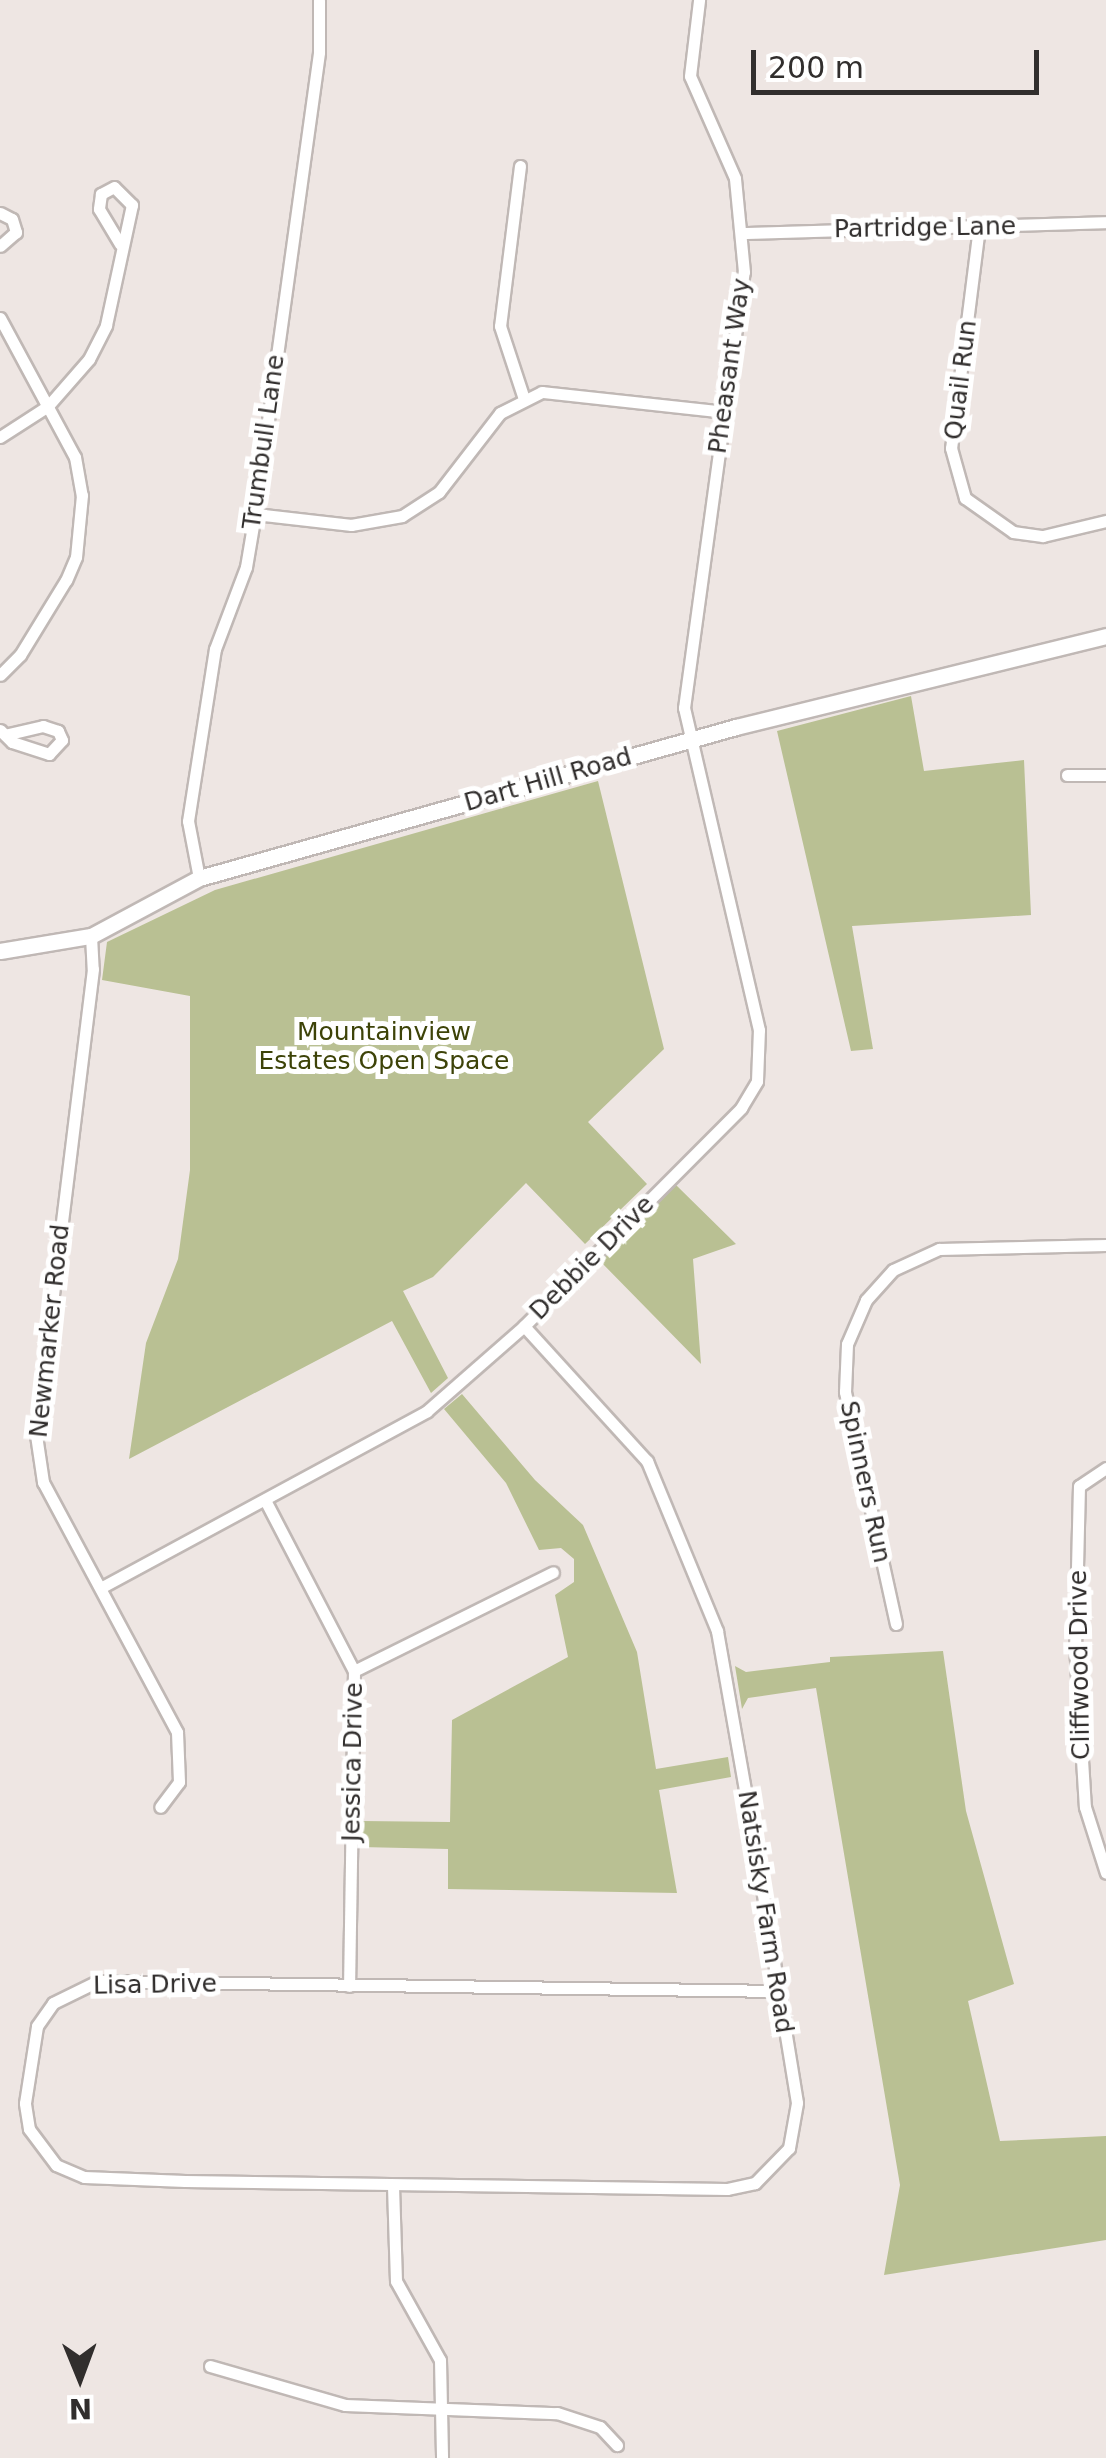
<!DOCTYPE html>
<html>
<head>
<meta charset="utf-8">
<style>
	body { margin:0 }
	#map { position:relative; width:1106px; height:2458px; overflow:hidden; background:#eee6e3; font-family:"DejaVu Sans",sans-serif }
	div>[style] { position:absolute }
	.green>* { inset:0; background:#b9c093 }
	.roads { filter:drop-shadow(2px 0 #c0b8b5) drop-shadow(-2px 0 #c0b8b5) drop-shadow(0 2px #c0b8b5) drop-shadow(0 -2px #c0b8b5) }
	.minor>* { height:11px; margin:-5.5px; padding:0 5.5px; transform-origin:5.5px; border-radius:5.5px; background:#fff }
	.secondary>* { height:15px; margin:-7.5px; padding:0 7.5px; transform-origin:7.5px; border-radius:7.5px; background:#fff }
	span { translate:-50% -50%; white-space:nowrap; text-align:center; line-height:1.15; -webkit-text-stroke:10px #fff; paint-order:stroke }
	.street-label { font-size:25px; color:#312e2d }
	.park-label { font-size:25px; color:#3d4308 }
	.north { position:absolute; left:30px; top:2328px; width:100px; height:100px; -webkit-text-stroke:8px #fff; paint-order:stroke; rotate:179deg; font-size:28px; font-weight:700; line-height:40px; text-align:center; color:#312e2d }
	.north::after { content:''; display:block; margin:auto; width:35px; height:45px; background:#312e2d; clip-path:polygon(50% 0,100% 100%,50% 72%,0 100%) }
	.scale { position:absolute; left:751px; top:50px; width:288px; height:45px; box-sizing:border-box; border:5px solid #312e2d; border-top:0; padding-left:12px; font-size:30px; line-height:35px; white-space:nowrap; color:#312e2d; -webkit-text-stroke:8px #fff; paint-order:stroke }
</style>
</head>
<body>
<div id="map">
	<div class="green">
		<div style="clip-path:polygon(911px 696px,924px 771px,1024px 760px,1031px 915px,852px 926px,873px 1049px,851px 1051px,777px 731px)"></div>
		<div style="clip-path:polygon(598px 781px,664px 1049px,588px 1122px,647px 1184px,585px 1244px,526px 1183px,433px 1277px,403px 1291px,448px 1378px,431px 1393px,392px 1321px,129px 1459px,146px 1343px,178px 1259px,190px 1170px,190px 996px,102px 980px,107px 942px,215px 890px)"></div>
		<div style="clip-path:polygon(676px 1185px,736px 1244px,693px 1259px,701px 1364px,599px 1260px)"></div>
		<div style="clip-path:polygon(462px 1394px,535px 1480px,583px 1525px,637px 1652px,656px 1769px,728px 1757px,731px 1777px,659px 1790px,677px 1893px,448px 1889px,448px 1849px,361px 1847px,362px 1821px,450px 1822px,452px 1720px,568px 1657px,555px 1595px,574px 1582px,574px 1559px,561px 1548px,539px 1550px,506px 1483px,444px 1409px)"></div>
		<div style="clip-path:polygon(943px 1651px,966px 1811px,1014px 1984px,968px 2001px,1000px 2141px,1106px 2136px,1106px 2240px,884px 2275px,900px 2185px,816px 1688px,748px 1698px,742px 1709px,735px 1666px,746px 1672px,830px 1662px,830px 1657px)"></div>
	</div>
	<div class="roads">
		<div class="minor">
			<div style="left:520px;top:166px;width:161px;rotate:97.1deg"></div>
			<div style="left:500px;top:326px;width:74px;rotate:71.8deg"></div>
			<div style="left:0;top:213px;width:13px;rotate:27deg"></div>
			<div style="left:12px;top:219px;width:14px;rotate:73deg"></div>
			<div style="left:16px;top:232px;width:21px;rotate:139deg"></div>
			<div style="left:979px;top:227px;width:223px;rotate:97.2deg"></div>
			<div style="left:951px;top:448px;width:52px;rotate:74.4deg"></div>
			<div style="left:965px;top:498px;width:59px;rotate:35.3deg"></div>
			<div style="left:1013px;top:532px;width:30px;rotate:8deg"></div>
			<div style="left:1043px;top:536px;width:65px;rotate:-13.4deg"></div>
			<div style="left:744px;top:233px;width:362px;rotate:-1.7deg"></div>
			<div style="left:0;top:318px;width:158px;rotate:61.7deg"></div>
			<div style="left:75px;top:457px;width:39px;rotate:80deg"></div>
			<div style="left:82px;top:495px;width:62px;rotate:95.5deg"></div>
			<div style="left:76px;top:557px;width:25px;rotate:113deg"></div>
			<div style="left:66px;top:580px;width:88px;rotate:121.5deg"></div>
			<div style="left:20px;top:655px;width:28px;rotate:135deg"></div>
			<div style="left:0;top:437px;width:57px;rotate:-32.9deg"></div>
			<div style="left:48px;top:406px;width:62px;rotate:-48.9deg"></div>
			<div style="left:89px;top:359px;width:38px;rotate:-63deg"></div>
			<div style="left:106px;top:325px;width:123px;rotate:-77.8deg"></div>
			<div style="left:132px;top:205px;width:25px;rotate:-135deg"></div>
			<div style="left:114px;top:187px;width:15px;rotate:152deg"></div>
			<div style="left:101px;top:194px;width:15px;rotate:98deg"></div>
			<div style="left:99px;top:209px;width:41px;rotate:59deg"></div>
			<div style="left:255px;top:514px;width:97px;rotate:6.5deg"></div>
			<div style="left:351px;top:525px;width:52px;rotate:-10deg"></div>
			<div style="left:402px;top:516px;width:44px;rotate:-33deg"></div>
			<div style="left:439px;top:492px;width:100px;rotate:-52.3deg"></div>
			<div style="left:500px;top:413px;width:47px;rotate:-26.6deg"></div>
			<div style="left:542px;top:392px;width:184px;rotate:6.2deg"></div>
			<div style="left:0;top:730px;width:17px;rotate:45deg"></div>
			<div style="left:12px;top:742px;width:39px;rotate:18deg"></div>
			<div style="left:49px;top:754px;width:19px;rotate:-47deg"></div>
			<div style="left:62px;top:740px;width:10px;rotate:-114deg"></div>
			<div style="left:58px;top:731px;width:16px;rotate:-162deg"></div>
			<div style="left:43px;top:726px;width:39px;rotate:167deg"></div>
			<div style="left:1067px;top:775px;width:39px"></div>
			<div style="left:199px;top:878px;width:58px;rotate:-100.9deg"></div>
			<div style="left:188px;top:821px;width:174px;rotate:-81.1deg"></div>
			<div style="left:215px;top:649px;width:88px;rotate:-69.3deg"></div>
			<div style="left:246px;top:567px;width:54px;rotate:-80.4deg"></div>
			<div style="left:255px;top:514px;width:466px;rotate:-82.1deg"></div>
			<div style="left:319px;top:52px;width:52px;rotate:-90deg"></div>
			<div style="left:91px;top:936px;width:33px;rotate:87deg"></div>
			<div style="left:93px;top:969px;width:469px;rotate:97deg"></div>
			<div style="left:36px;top:1435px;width:48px;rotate:81.5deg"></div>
			<div style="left:43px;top:1482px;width:284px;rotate:61.8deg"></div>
			<div style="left:177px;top:1732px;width:50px;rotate:87.7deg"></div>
			<div style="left:179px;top:1782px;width:31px;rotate:127deg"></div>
			<div style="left:524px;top:1326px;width:183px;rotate:47.7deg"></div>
			<div style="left:647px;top:1461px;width:184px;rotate:67.6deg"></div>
			<div style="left:717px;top:1631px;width:212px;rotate:80deg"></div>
			<div style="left:754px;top:1840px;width:266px;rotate:80.7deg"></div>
			<div style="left:797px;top:2103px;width:46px;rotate:100.1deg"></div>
			<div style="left:789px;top:2148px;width:49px;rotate:134.2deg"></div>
			<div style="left:755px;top:2183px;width:29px;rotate:168deg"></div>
			<div style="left:727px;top:2189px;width:542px;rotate:-179.15deg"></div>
			<div style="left:185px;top:2181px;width:101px;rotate:-177.7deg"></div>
			<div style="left:84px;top:2177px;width:30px;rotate:-157deg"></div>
			<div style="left:56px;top:2165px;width:45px;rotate:-126.9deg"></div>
			<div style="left:29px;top:2129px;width:26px;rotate:-99deg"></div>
			<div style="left:25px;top:2103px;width:78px;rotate:-81.1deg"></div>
			<div style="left:37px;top:2026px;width:28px;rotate:-55deg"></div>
			<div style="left:53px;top:2003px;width:50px;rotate:-26.1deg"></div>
			<div style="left:98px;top:1981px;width:681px;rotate:0.84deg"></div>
			<div style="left:1106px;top:1468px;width:32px;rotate:146deg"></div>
			<div style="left:1079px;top:1486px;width:159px;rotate:91.4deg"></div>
			<div style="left:1075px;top:1645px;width:162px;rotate:86.5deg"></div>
			<div style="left:1085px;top:1807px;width:69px;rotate:72.3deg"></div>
			<div style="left:265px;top:1500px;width:193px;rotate:62.5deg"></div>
			<div style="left:354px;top:1671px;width:315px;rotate:90.9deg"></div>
			<div style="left:104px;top:1586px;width:367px;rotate:-28.4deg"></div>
			<div style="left:427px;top:1411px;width:129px;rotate:-41.2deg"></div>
			<div style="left:524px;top:1326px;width:308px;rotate:-45.1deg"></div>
			<div style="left:741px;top:1108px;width:31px;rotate:-59deg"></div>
			<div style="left:757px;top:1081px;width:51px;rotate:-87.8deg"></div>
			<div style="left:759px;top:1030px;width:331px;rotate:-103.1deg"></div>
			<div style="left:684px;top:708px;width:440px;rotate:-82.2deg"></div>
			<div style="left:744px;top:272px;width:94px;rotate:-95.5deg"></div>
			<div style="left:735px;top:178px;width:111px;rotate:-113.8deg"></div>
			<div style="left:690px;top:76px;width:77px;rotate:-83.2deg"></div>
			<div style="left:896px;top:1624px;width:238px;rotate:-102.4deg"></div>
			<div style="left:845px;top:1392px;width:48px;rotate:-87.6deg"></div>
			<div style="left:847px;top:1344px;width:48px;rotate:-66.6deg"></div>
			<div style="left:866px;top:1300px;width:40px;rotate:-48deg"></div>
			<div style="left:893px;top:1270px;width:51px;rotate:-24.5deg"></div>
			<div style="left:939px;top:1249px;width:167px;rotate:-1.4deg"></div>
			<div style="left:354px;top:1671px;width:222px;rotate:-26.4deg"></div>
			<div style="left:393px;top:2186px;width:95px;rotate:88.2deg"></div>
			<div style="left:396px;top:2281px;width:90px;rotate:60.9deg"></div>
			<div style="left:440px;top:2360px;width:98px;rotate:88.8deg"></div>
			<div style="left:210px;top:2366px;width:141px;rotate:16.1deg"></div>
			<div style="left:345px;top:2405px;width:212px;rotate:2.2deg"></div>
			<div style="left:557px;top:2413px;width:45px;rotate:18deg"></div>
			<div style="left:600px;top:2427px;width:25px;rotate:47deg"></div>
		</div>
		<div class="secondary">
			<div style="left:0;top:951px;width:92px;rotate:-9.4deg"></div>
			<div style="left:91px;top:936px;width:123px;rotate:-28.2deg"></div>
			<div style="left:199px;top:878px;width:558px;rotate:-15.71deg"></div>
			<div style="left:736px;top:727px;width:381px;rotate:-13.8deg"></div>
		</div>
	</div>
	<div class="street-label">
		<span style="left:925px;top:228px;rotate:-1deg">Partridge Lane</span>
		<span style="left:730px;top:366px;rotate:-82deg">Pheasant Way</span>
		<span style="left:961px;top:380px;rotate:-83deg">Quail Run</span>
		<span style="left:264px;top:442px;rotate:-82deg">Trumbull Lane</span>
		<span style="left:548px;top:780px;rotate:-16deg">Dart Hill Road</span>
		<span style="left:592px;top:1258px;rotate:-45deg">Debbie Drive</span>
		<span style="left:50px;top:1331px;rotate:-84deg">Newmarker Road</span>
		<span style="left:865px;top:1482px;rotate:78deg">Spinners Run</span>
		<span style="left:1080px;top:1665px;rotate:-91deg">Cliffwood Drive</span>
		<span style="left:353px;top:1762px;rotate:-89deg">Jessica Drive</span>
		<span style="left:765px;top:1912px;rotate:81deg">Natsisky Farm Road</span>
		<span style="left:155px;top:1985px;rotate:-1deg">Lisa Drive</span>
	</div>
	<div class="park-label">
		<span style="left:384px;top:1047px">Mountainview<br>Estates Open Space</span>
	</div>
	<div class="north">N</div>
	<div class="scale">200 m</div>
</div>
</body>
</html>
